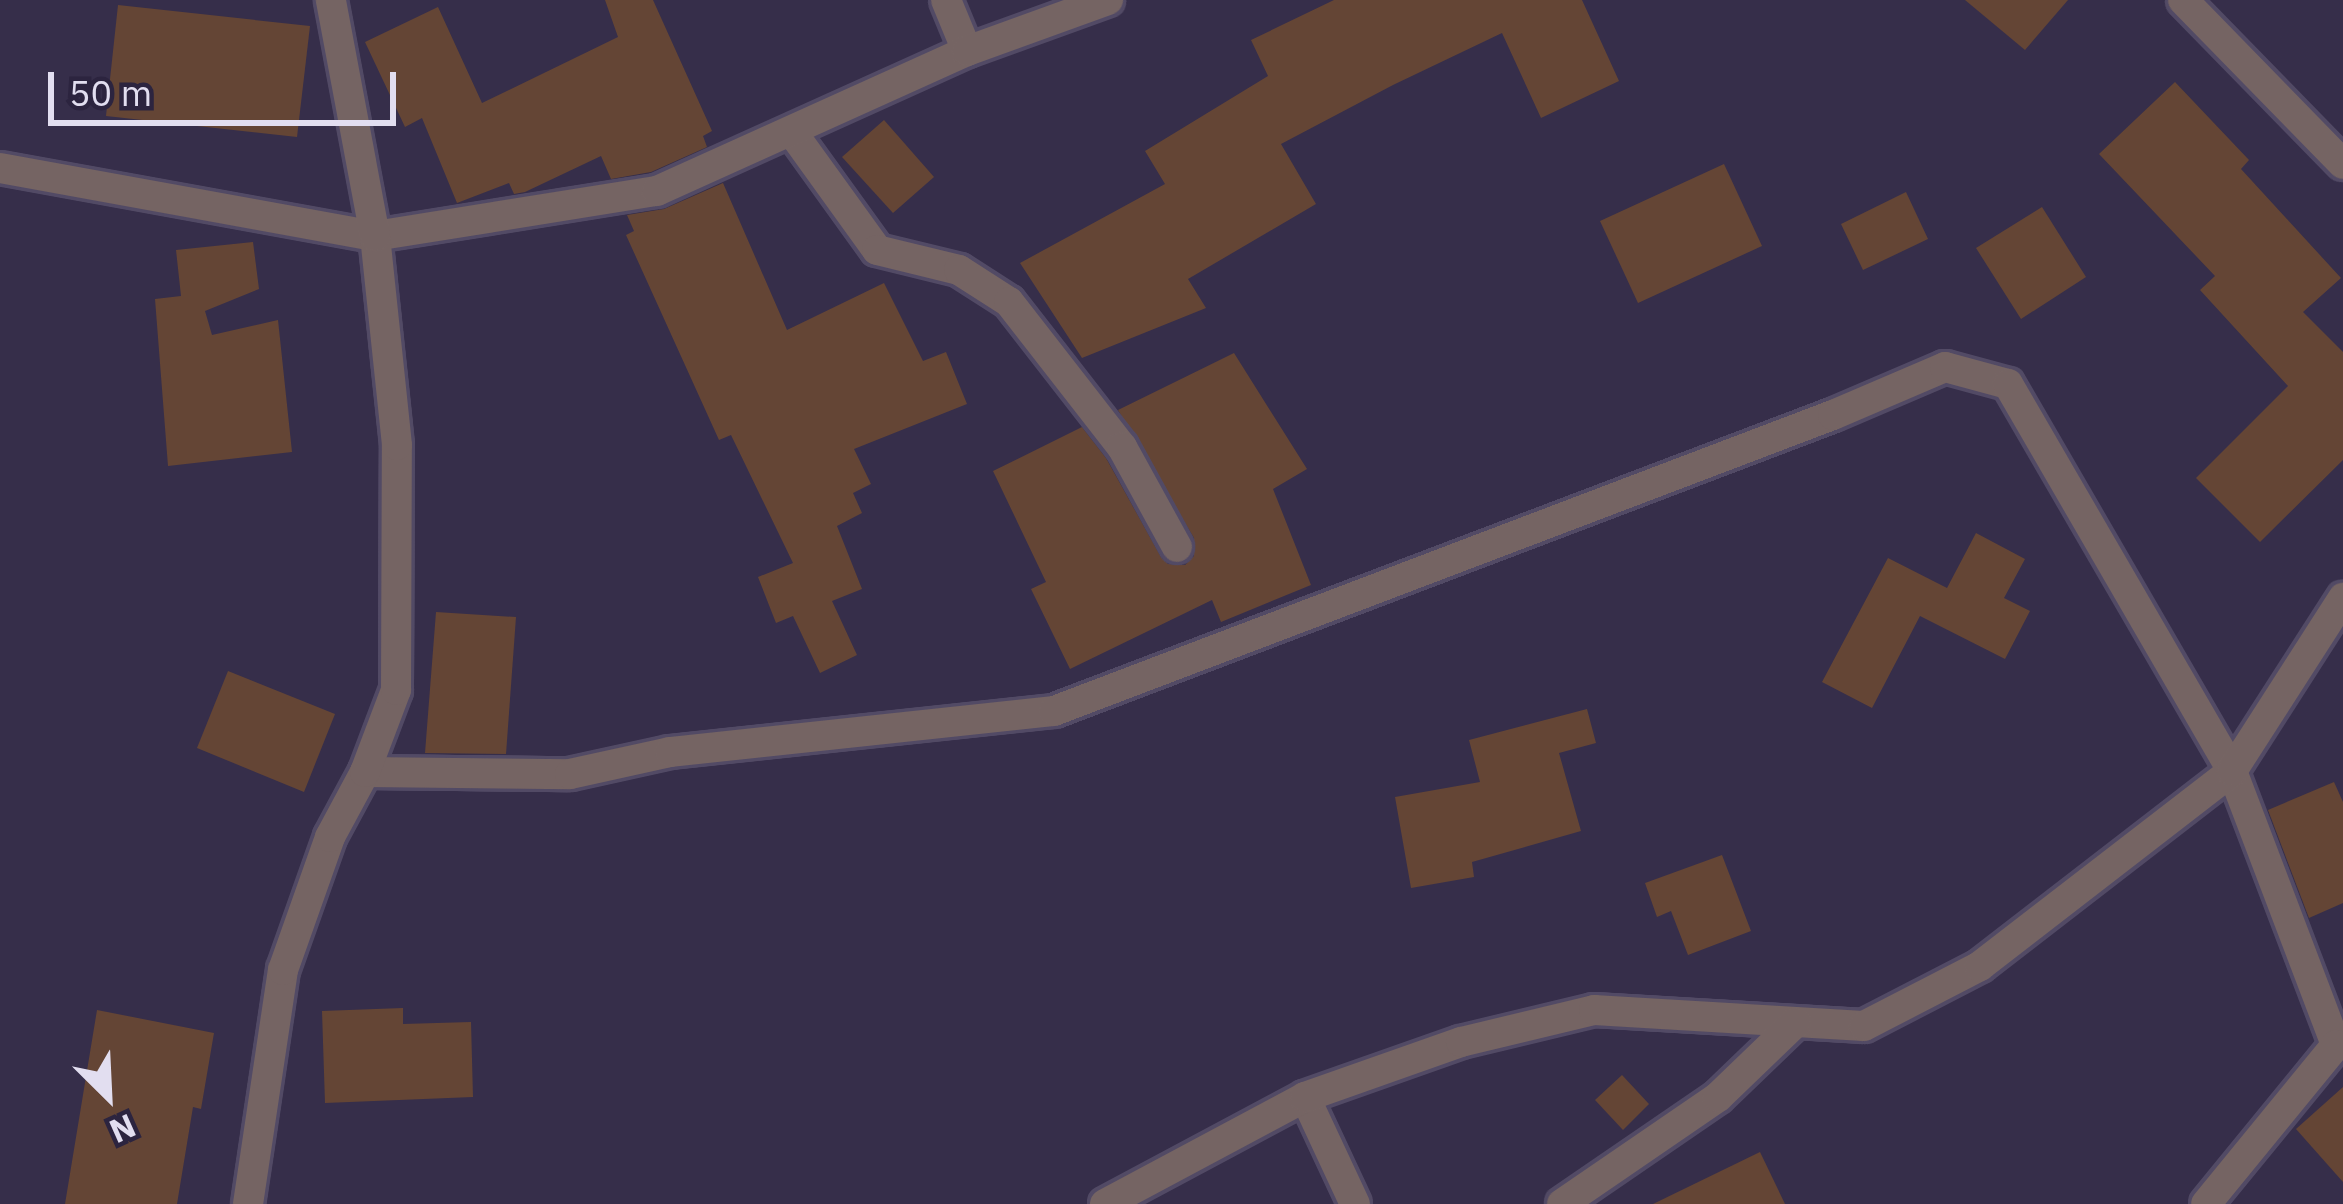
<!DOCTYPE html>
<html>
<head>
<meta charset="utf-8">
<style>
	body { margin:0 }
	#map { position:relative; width:2343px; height:1204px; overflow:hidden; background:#362e4a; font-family:"IBM Plex Sans",sans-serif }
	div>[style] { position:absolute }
	.building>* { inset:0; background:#644535 }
	.roads { filter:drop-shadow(3px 0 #524a65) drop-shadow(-3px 0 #524a65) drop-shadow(0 3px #524a65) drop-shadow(0 -3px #524a65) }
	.minor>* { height:30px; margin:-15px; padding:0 15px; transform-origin:15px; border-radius:15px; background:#756463 }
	span { translate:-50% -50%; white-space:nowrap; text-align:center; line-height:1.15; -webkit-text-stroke:10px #2c243f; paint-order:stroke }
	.north { position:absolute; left:48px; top:1036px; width:120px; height:120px; -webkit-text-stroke:9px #2c243f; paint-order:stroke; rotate:156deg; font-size:33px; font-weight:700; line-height:48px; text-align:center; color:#e2def0 }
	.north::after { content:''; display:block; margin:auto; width:42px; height:54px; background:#e2def0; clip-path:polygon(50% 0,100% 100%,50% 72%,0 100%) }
	.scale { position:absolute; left:48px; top:72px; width:348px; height:54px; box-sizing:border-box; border:6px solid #e2def0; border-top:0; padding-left:15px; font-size:36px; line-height:42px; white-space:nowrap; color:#e2def0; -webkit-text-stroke:9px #2c243f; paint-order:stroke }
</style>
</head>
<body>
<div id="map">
	<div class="building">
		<div style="clip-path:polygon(605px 0,653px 0,712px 131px,703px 136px,707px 147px,651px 172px,611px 179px,601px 156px,525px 192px,514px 194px,509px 183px,457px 203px,422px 118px,405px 127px,365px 42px,438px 7px,482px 103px,618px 37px)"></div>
		<div style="clip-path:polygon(1334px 0,1582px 0,1619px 81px,1541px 118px,1502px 33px,1393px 85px,1281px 144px,1316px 204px,1188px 279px,1206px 308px,1082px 358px,1020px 263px,1165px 184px,1145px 151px,1268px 76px,1251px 40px)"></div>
		<div style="clip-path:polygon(1965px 0,2068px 0,2025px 50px)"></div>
		<div style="clip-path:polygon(118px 5px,310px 26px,297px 137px,106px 116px)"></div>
		<div style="clip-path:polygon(2175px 82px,2249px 160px,2241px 169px,2341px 278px,2303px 312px,2343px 352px,2343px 460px,2260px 542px,2196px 478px,2288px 386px,2200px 290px,2215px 276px,2099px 154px)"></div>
		<div style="clip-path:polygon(884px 120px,934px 177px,893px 213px,842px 157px)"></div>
		<div style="clip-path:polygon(1724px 164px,1762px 246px,1638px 303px,1600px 221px)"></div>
		<div style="clip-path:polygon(723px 183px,787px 330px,884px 283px,923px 361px,946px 352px,967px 404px,854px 449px,871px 484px,853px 493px,862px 513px,837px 526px,862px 589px,832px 601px,857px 655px,820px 673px,793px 616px,776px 623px,758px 577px,793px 563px,731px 435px,719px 440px,626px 235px,634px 231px,627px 215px,664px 209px)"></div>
		<div style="clip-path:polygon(1906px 192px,1928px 239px,1863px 270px,1841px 224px)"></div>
		<div style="clip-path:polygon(2042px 207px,2086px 277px,2021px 319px,1976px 248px)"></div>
		<div style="clip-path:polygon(253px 242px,259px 289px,205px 311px,212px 335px,278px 320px,292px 452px,168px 466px,155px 299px,181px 296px,176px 250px)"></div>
		<div style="clip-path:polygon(1234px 353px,1307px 469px,1273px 489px,1311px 585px,1221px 622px,1212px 600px,1070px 669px,1031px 589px,1046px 582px,993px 471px,1082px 427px,1106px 458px,1161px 557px,1168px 564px,1185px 565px,1194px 556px,1194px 538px,1118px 410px)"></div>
		<div style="clip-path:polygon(1976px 533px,2025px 559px,2004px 598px,2030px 611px,2005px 659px,1920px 616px,1872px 708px,1822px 682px,1888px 558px,1947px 588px)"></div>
		<div style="clip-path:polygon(436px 612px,516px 617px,506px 754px,425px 753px)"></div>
		<div style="clip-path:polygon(228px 671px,335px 714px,304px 792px,197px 748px)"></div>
		<div style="clip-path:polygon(1587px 709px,1596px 743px,1559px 753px,1581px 831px,1472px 862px,1474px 877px,1411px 888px,1395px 797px,1480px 782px,1469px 740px)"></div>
		<div style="clip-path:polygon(2334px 782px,2343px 802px,2343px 903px,2309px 918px,2268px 810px)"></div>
		<div style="clip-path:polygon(1722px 855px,1751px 931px,1688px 955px,1671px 911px,1657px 917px,1645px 883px)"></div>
		<div style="clip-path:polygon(403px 1008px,403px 1024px,471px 1022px,473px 1097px,325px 1103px,322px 1011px)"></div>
		<div style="clip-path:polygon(97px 1010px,214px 1033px,201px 1109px,193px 1107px,177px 1204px,65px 1204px)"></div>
		<div style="clip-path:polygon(1622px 1075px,1649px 1104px,1623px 1130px,1595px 1100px)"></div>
		<div style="clip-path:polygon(2343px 1087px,2343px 1182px,2296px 1129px)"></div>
		<div style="clip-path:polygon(1760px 1152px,1785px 1204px,1653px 1204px)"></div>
	</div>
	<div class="roads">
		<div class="minor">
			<div style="left:946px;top:0;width:55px;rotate:67.6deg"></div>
			<div style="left:2183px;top:0;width:229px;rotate:45.7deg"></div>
			<div style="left:792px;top:132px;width:145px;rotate:54.2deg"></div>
			<div style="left:877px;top:250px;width:84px;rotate:13.7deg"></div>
			<div style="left:959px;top:270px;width:59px;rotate:32.6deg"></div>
			<div style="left:1009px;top:302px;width:184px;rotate:52.1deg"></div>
			<div style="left:1122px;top:447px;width:114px;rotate:61.2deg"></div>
			<div style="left:0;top:168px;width:381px;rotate:10.3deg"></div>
			<div style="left:375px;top:236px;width:286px;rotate:-9.1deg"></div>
			<div style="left:657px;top:191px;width:340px;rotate:-24.3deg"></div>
			<div style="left:967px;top:51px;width:150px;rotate:-19.9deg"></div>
			<div style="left:365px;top:772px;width:205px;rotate:0.6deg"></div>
			<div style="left:570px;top:774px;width:102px;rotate:-12.4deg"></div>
			<div style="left:670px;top:752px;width:386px;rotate:-6.1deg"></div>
			<div style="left:1054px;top:711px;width:833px;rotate:-20.81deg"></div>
			<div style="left:1833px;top:415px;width:122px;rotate:-23.2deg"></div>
			<div style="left:1945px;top:367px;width:65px;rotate:15.1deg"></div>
			<div style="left:2008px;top:384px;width:447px;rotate:59.9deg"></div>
			<div style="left:2232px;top:771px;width:293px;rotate:69.2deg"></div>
			<div style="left:2336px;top:1045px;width:205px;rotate:129.3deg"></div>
			<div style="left:1305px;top:1097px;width:118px;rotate:65deg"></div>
			<div style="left:248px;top:1204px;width:237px;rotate:-81.5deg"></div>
			<div style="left:283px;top:970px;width:141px;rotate:-70.5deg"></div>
			<div style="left:330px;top:837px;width:74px;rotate:-61.7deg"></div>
			<div style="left:365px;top:772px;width:88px;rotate:-69.3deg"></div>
			<div style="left:396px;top:690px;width:245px;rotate:-89.8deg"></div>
			<div style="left:397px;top:445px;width:210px;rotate:-96deg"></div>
			<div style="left:375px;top:236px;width:240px;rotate:-100.6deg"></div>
			<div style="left:1105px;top:1204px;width:227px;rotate:-28.1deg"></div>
			<div style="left:1305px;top:1097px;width:165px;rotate:-19.4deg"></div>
			<div style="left:1461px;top:1042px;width:137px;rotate:-13.5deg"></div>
			<div style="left:1594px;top:1010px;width:270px;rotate:3.4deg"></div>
			<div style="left:1864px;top:1026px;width:131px;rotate:-27.3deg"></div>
			<div style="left:1980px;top:966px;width:319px;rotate:-37.7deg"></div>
			<div style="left:2232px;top:771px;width:206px;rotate:-57.3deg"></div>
			<div style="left:1562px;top:1204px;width:189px;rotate:-34.4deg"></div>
			<div style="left:1718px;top:1097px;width:107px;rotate:-43.9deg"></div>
		</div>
	</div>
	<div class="north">N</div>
	<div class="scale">50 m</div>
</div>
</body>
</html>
